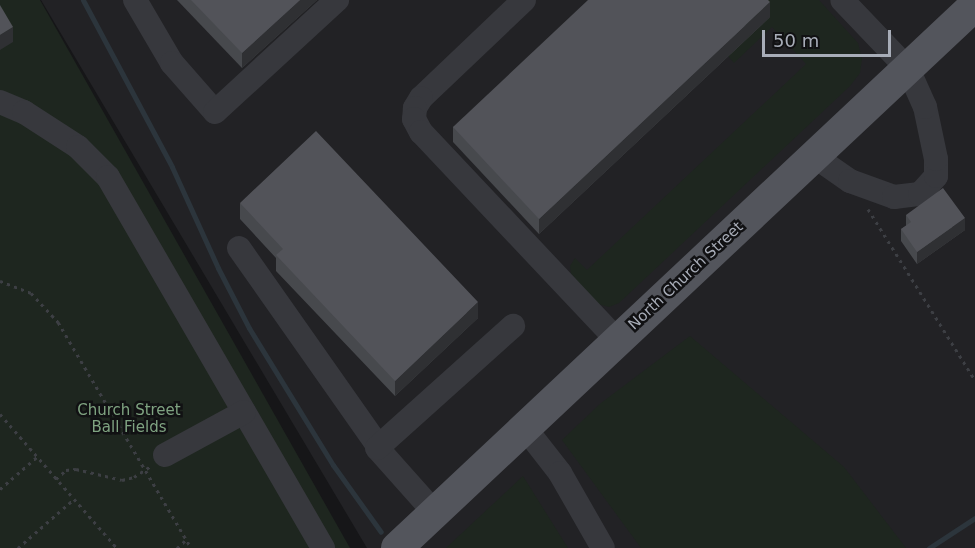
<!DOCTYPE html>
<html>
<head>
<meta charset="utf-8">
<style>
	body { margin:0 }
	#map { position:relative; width:975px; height:548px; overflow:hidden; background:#161618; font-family:"DejaVu Sans",sans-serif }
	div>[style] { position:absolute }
	.built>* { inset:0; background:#222225 }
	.green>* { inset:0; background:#1e261f }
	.stream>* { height:5px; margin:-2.5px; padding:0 2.5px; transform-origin:2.5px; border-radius:2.5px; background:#2c353c }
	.path>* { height:3px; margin-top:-1.5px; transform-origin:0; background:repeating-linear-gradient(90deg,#3d3f44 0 3px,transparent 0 7.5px) }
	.minor>* { height:24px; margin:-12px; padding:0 12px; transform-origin:12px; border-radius:12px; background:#37383d }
	.major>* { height:32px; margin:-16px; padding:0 16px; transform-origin:16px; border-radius:16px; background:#53555c }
	.wall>* { inset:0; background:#47494d }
	.shaded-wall>* { inset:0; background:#2f3033 }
	.building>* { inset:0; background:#525359 }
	span { translate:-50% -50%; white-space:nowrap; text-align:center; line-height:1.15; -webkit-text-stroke:5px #111113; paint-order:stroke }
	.street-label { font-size:15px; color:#a8adb8 }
	.park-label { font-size:15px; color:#7fa381 }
	.scale { position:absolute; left:762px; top:30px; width:129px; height:27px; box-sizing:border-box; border:3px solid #a8adb8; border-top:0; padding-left:8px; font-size:18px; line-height:21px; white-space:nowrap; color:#a8adb8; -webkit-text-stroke:4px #111113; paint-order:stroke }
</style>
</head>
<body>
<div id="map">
	<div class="built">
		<div style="clip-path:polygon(41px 0,975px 0,975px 548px,367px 548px)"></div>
	</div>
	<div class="green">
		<div style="clip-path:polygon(0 0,40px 0,350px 548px,0 548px)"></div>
		<div style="clip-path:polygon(754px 0,819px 0,858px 43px,862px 59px,860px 73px,850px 86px,619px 303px,609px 307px,598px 304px,571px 274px,570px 266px,575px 258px,587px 270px,806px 64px,772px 27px,734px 63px,728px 56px)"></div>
		<div style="clip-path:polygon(690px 336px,844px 467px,906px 548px,641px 548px,562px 440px,601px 403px)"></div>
		<div style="clip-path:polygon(523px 476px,568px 548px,446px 548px)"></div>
	</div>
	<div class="stream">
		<div style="left:83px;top:0;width:189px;rotate:61.9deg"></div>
		<div style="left:172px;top:167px;width:111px;rotate:65.5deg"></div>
		<div style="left:218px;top:268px;width:68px;rotate:62.7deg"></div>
		<div style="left:249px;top:328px;width:161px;rotate:58.5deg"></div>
		<div style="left:333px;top:465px;width:82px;rotate:54.4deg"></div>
		<div style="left:929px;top:548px;width:55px;rotate:-33.1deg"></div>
	</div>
	<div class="path">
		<div style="left:868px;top:209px;width:202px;rotate:58deg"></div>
		<div style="left:0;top:281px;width:33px;rotate:21deg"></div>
		<div style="left:31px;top:293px;width:40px;rotate:47deg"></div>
		<div style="left:58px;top:322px;width:262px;rotate:59.5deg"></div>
		<div style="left:0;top:414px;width:178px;rotate:48.9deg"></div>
		<div style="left:56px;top:479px;width:13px;rotate:-42deg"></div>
		<div style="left:66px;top:470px;width:10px;rotate:-6deg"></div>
		<div style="left:76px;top:469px;width:47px;rotate:13.4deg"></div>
		<div style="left:122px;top:480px;width:12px;rotate:-14deg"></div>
		<div style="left:134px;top:477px;width:20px;rotate:-33deg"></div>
		<div style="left:0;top:489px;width:49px;rotate:-40.9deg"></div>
		<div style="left:18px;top:548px;width:74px;rotate:-41.2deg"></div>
		<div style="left:177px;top:548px;width:12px;rotate:-42deg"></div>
	</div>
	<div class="minor">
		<div style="left:135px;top:0;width:73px;rotate:59.6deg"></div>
		<div style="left:172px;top:63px;width:65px;rotate:48.7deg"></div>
		<div style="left:215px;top:112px;width:166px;rotate:-42.6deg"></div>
		<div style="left:524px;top:0;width:142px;rotate:136.4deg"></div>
		<div style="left:421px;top:98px;width:12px;rotate:121deg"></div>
		<div style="left:415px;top:108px;width:11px;rotate:95deg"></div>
		<div style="left:414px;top:119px;width:15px;rotate:62deg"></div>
		<div style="left:421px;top:132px;width:287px;rotate:46.7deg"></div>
		<div style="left:0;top:102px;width:26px;rotate:23deg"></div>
		<div style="left:24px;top:112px;width:64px;rotate:32.9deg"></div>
		<div style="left:78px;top:147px;width:42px;rotate:45deg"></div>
		<div style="left:108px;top:177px;width:429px;rotate:59.9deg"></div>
		<div style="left:814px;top:156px;width:44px;rotate:34.8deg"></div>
		<div style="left:850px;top:181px;width:47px;rotate:20deg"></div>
		<div style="left:894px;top:197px;width:26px;rotate:-7deg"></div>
		<div style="left:920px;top:194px;width:24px;rotate:-48deg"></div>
		<div style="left:936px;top:176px;width:17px;rotate:-90deg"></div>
		<div style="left:936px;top:159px;width:53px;rotate:-101.9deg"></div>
		<div style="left:925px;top:107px;width:42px;rotate:-114.1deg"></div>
		<div style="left:908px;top:69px;width:95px;rotate:-133.7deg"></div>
		<div style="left:239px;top:248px;width:243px;rotate:54.9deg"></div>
		<div style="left:525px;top:428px;width:57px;rotate:52.1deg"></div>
		<div style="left:560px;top:473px;width:86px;rotate:60.2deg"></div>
		<div style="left:165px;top:455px;width:90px;rotate:-28.6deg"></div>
		<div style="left:435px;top:513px;width:87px;rotate:-131.7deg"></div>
		<div style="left:377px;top:448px;width:183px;rotate:-41.9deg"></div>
	</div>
	<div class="major">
		<div style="left:397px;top:548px;width:793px;rotate:-43.21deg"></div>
	</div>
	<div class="wall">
		<div style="clip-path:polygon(177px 0,317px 0,242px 68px)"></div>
		<div style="clip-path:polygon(770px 17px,539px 234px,453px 142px,453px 127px)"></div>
		<div style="clip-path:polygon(240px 203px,478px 318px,395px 396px,276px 271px,276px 258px,240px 219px)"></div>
		<div style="clip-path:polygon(906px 215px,965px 230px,917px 264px,901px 241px,901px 229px,906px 226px)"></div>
	</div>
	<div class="shaded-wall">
		<div style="clip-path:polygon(300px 0,317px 0,242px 68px,242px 53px)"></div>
		<div style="clip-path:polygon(770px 2px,770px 17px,539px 234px,539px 219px)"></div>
		<div style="clip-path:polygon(13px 27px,13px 42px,0 50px,0 35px)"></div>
		<div style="clip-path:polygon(965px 218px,965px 230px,917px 264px,917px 252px)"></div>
		<div style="clip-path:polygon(478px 302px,478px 318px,395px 396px,395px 381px)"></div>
	</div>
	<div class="building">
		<div style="clip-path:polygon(191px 0,300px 0,242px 53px)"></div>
		<div style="clip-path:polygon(588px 0,768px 0,770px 2px,539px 219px,453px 127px)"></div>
		<div style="clip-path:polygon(0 5px,13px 27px,0 35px)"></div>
		<div style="clip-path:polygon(316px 131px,478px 302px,395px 381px,276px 255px,283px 249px,240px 203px)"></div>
		<div style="clip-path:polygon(943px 188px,965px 218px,917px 252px,901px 229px,911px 222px,906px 215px)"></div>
	</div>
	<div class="street-label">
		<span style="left:686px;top:276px;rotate:-43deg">North Church Street</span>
	</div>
	<div class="park-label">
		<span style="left:129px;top:419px">Church Street<br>Ball Fields</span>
	</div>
	<div class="scale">50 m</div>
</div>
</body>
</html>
